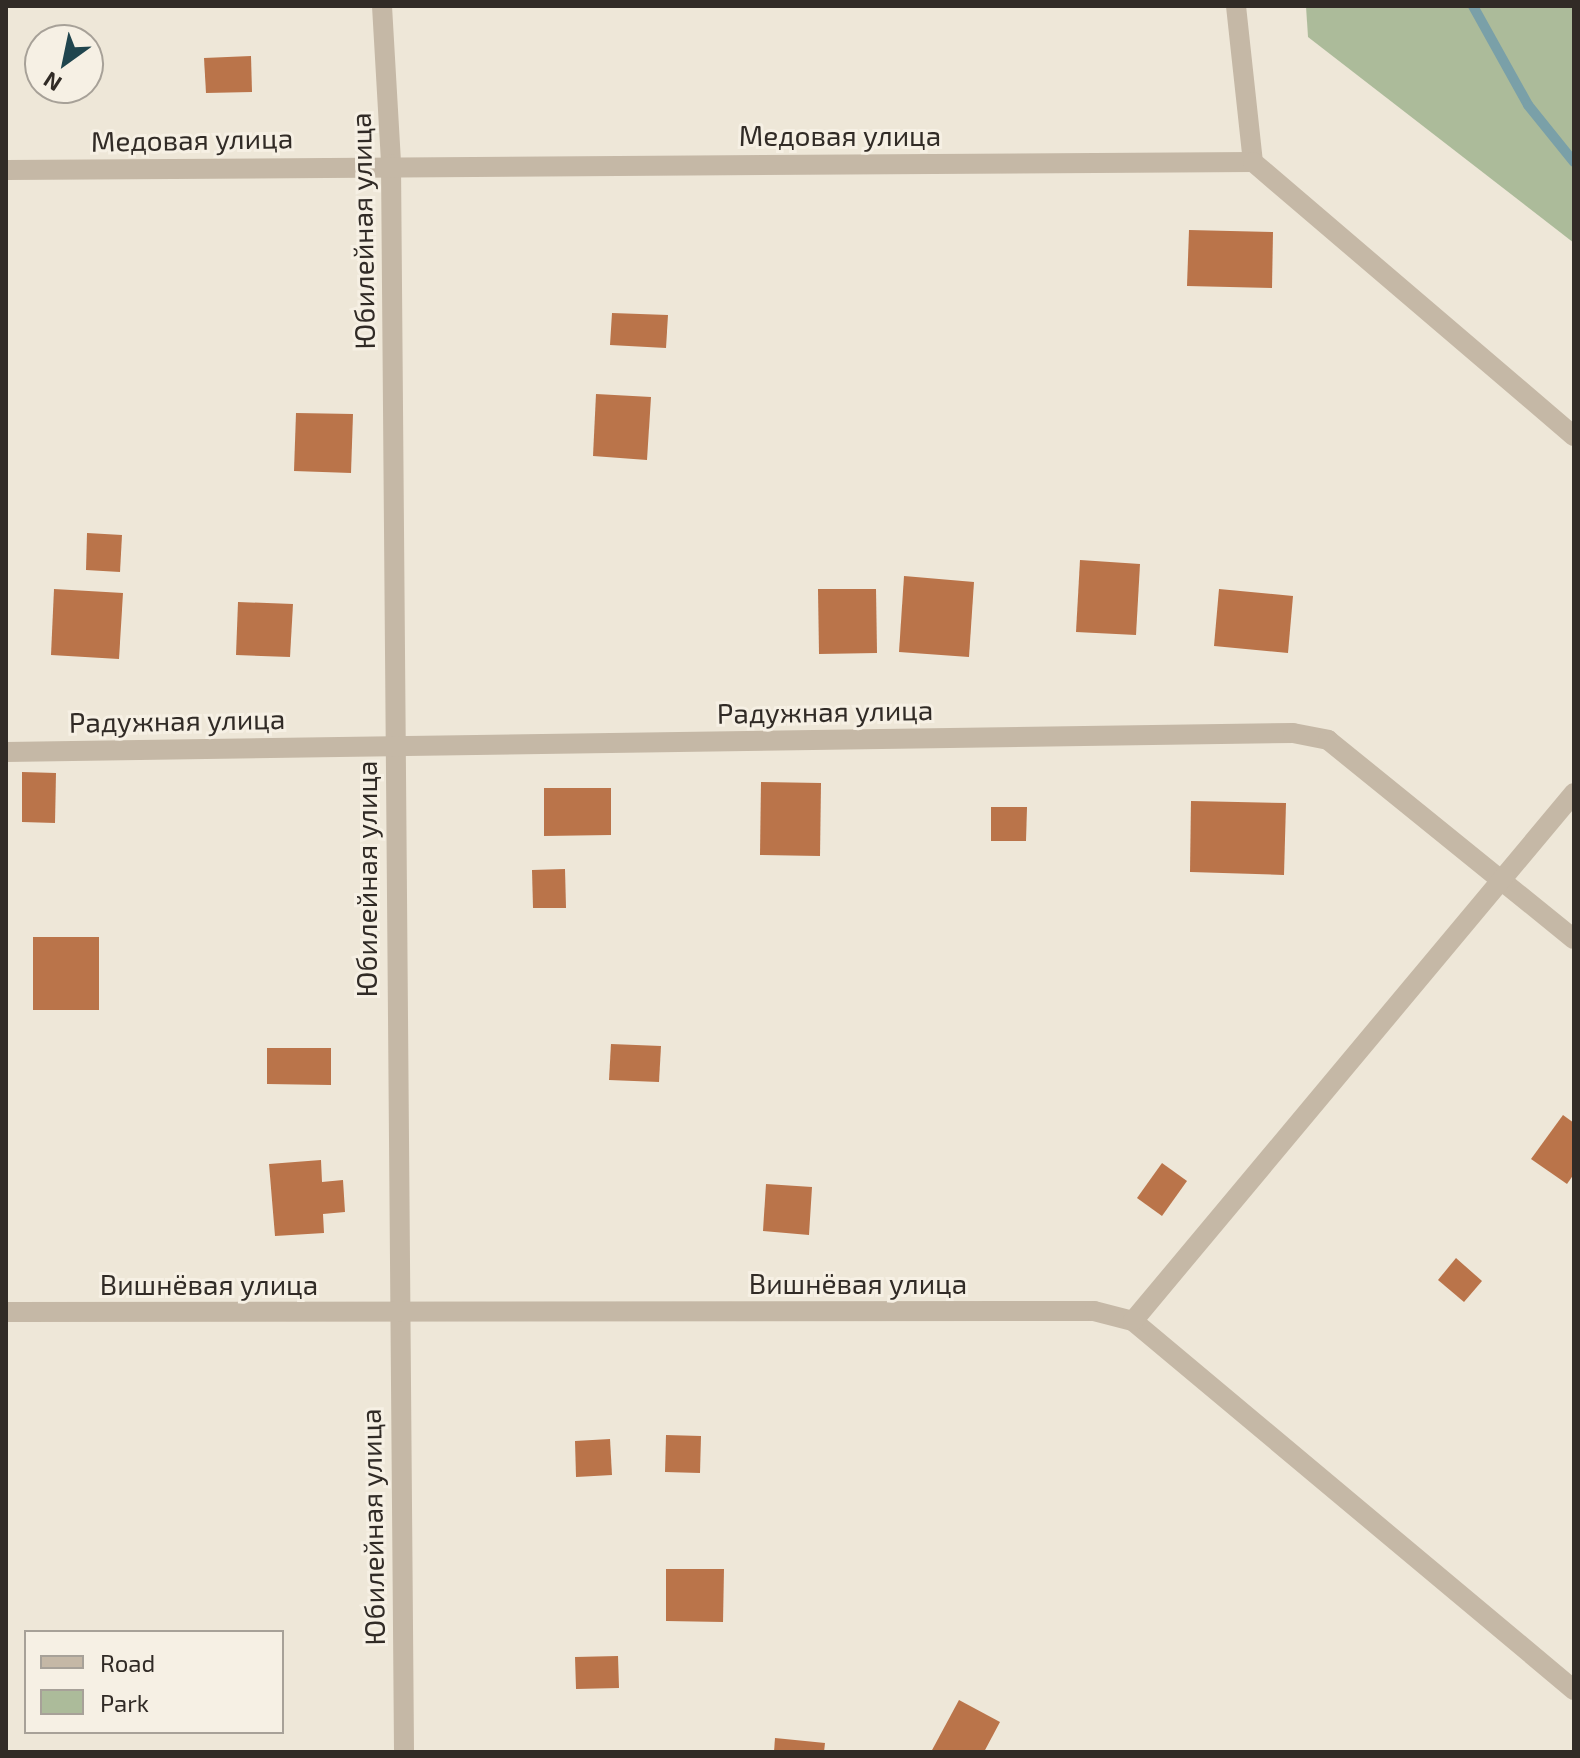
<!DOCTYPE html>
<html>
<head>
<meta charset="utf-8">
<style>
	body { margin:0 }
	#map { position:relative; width:1580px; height:1758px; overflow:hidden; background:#eee7d8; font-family:"Exo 2",sans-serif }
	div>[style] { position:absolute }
	.green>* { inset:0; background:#acbb9a }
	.stream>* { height:10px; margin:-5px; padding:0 5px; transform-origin:5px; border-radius:5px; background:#7aa0a8 }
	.building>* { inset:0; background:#ba744a }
	.minor>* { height:20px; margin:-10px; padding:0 10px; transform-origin:10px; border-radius:10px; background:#c5b8a6 }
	span { translate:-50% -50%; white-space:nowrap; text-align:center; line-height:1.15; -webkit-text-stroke:6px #f6f0e4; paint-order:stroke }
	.street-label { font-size:28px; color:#312b26 }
	.frame { position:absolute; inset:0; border:8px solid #312b26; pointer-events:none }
	.legend { position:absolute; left:24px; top:1630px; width:260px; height:104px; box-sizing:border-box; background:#f6f0e4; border:2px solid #a7a198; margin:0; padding:10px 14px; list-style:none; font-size:24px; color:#312b26 }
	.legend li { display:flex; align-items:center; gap:16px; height:40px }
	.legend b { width:40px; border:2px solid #a7a198 }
	.north { position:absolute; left:24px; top:24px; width:80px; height:80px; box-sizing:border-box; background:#f6f0e4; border:2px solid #a7a198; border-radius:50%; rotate:213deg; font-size:22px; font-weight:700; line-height:32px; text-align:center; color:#312b26 }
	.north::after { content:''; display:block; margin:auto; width:28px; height:36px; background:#20454e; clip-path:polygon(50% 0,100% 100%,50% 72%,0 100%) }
</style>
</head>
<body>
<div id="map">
	<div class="green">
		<div style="clip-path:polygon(1306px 6px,1574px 6px,1574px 243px,1308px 37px)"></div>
	</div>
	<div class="stream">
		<div style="left:1473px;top:6px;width:113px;rotate:60.9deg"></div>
		<div style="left:1528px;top:105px;width:73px;rotate:51.1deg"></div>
	</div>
	<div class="building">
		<div style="clip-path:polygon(251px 56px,252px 92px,206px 93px,204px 58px)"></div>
		<div style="clip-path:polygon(1189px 230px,1273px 232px,1272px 288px,1187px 286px)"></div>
		<div style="clip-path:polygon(612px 313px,668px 315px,666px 348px,610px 345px)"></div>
		<div style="clip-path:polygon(596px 394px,651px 397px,647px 460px,593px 456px)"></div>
		<div style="clip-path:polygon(296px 413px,353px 414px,351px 473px,294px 471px)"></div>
		<div style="clip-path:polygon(87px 533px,122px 535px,120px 572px,86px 570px)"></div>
		<div style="clip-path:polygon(1080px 560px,1140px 564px,1136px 635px,1076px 632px)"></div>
		<div style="clip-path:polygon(904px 576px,974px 582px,969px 657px,899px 652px)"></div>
		<div style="clip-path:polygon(54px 589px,123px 593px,119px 659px,51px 655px)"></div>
		<div style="clip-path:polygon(818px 589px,876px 589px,877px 653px,819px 654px)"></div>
		<div style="clip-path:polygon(1219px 589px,1293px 596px,1288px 653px,1214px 646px)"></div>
		<div style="clip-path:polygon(238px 602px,293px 604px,290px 657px,236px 655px)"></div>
		<div style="clip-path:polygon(22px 772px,56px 773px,55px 823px,22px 822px)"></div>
		<div style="clip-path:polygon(761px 782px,821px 783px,820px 856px,760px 855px)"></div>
		<div style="clip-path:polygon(544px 788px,611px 788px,611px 835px,544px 836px)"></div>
		<div style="clip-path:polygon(1191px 801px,1286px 803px,1284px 875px,1190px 872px)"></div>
		<div style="clip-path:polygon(991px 807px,1027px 807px,1026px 841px,991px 841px)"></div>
		<div style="clip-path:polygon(565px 869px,566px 908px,533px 908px,532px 870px)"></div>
		<div style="clip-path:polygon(33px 937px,99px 937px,99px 1010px,33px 1010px)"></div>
		<div style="clip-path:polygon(611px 1044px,661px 1046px,659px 1082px,609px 1080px)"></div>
		<div style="clip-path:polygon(267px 1048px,331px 1048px,331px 1085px,267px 1084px)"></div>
		<div style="clip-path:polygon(1563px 1115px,1574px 1123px,1574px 1174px,1567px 1184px,1531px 1159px)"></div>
		<div style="clip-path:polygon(321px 1160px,322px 1182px,343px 1180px,345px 1212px,323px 1214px,324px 1233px,275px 1236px,269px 1164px)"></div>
		<div style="clip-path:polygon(1162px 1163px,1187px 1181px,1162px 1216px,1137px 1198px)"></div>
		<div style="clip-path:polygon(766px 1184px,812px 1187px,809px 1235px,763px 1231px)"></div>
		<div style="clip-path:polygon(1456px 1258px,1482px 1281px,1464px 1302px,1438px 1280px)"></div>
		<div style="clip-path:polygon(666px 1435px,701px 1436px,700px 1473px,665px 1472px)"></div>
		<div style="clip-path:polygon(610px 1439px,612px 1475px,576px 1477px,575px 1441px)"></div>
		<div style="clip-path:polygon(666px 1569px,724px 1569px,723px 1622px,666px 1621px)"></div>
		<div style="clip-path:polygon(618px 1656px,619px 1688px,576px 1689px,575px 1657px)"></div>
		<div style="clip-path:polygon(959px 1700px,1000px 1722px,984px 1752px,931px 1752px)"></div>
		<div style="clip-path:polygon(775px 1738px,825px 1743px,824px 1752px,774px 1752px)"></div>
	</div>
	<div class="minor">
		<div style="left:382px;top:6px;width:158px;rotate:86.7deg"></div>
		<div style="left:391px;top:164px;width:1588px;rotate:89.53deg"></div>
		<div style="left:1236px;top:6px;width:157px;rotate:83.8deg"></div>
		<div style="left:6px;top:170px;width:1247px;rotate:-0.37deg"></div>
		<div style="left:1253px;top:162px;width:422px;rotate:40.5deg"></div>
		<div style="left:6px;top:752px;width:1287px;rotate:-0.85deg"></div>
		<div style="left:1293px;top:733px;width:36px;rotate:11deg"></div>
		<div style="left:1328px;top:740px;width:316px;rotate:39deg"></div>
		<div style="left:6px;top:1312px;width:1088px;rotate:-0.05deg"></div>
		<div style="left:1094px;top:1311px;width:40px;rotate:14.4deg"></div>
		<div style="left:1133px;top:1321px;width:575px;rotate:39.92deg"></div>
		<div style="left:1133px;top:1321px;width:688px;rotate:-50.13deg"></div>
	</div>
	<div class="street-label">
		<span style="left:840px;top:135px">Медовая улица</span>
		<span style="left:192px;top:139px;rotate:-1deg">Медовая улица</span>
		<span style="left:362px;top:231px;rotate:-91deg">Юбилейная улица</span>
		<span style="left:825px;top:711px;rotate:-1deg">Радужная улица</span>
		<span style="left:177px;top:720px;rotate:-1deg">Радужная улица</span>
		<span style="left:366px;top:879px;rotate:-90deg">Юбилейная улица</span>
		<span style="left:858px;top:1283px">Вишнёвая улица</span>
		<span style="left:209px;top:1284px">Вишнёвая улица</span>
		<span style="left:372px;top:1527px;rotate:-91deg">Юбилейная улица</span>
	</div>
	<div class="frame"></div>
	<ul class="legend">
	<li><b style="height:10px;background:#c5b8a6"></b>Road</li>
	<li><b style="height:22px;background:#acbb9a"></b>Park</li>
	</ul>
	<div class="north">N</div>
</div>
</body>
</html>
